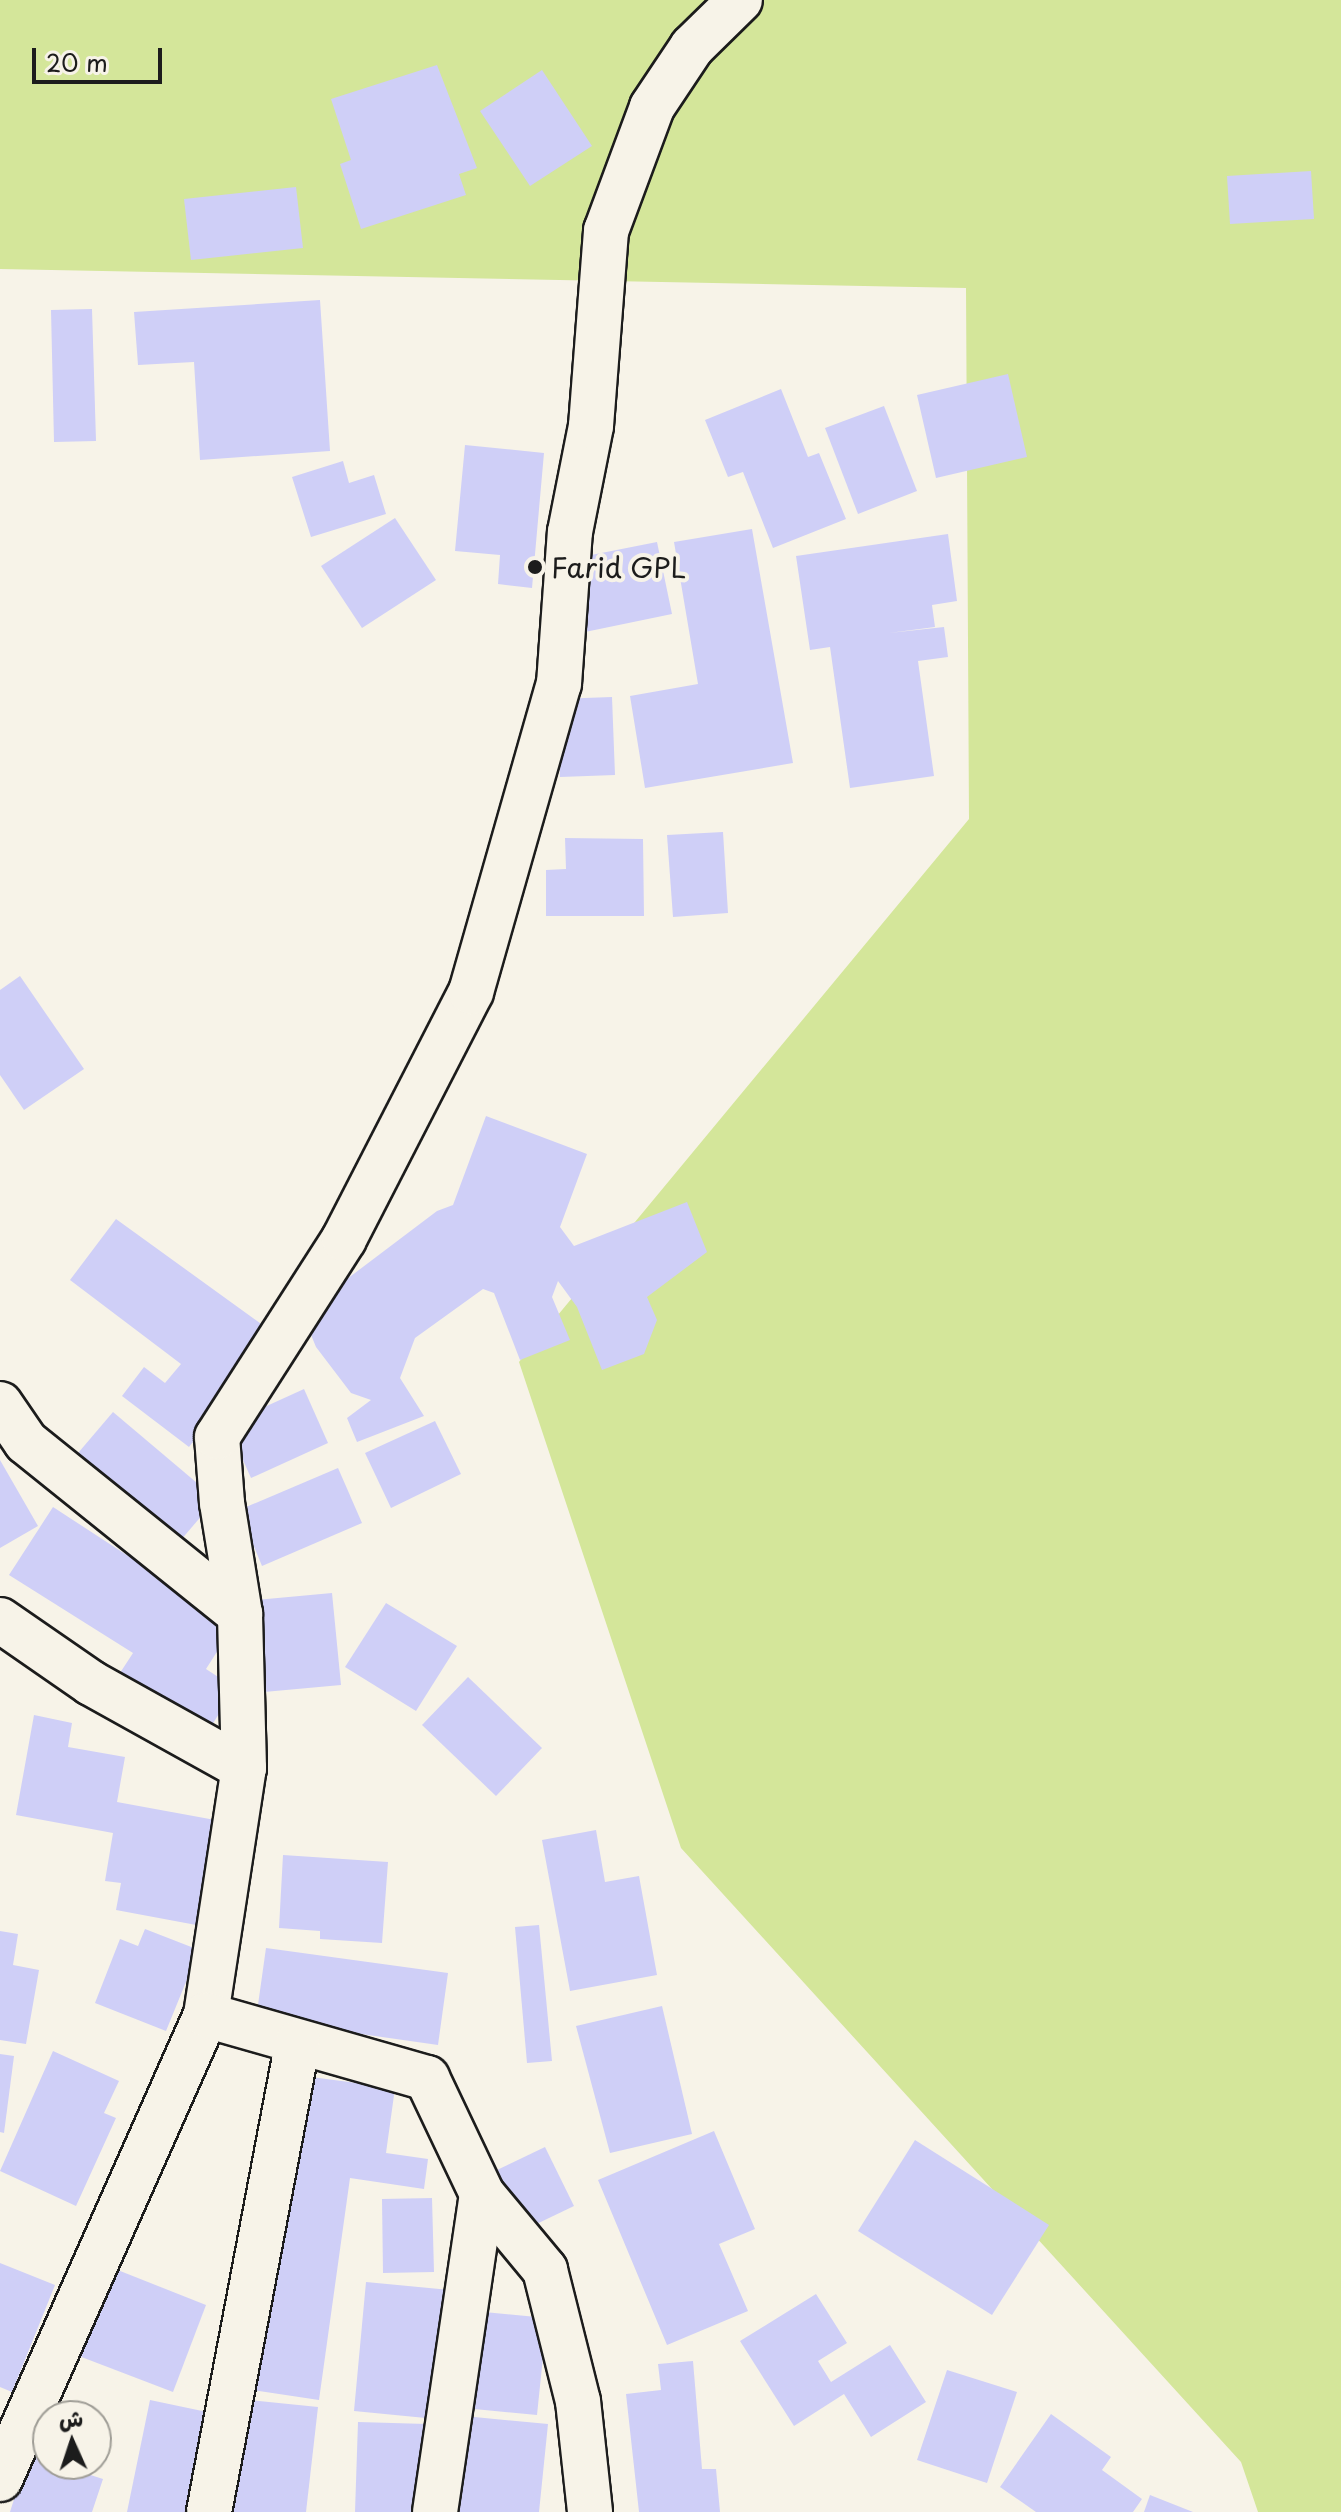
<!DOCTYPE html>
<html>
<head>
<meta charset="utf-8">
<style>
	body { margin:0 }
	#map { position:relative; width:1341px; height:2512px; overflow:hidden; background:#f7f3e8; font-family:"Playpen Sans","Playpen Sans Arabic",sans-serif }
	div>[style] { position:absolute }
	.green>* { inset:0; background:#d4e69a }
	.building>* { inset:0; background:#cfcff7 }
	.roads { filter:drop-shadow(2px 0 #1c1c1c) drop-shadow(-2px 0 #1c1c1c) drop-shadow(0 2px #1c1c1c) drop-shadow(0 -2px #1c1c1c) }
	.minor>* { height:44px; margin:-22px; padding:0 22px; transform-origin:22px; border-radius:22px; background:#f7f3e8 }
	.dots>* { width:22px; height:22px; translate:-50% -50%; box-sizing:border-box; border:4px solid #f7f3e8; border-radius:50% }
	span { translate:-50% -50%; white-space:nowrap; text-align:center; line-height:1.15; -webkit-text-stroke:8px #f7f3e8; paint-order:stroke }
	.poi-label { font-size:28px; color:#1c1c1c }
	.left { translate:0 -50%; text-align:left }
	.north { position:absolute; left:32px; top:2400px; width:80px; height:80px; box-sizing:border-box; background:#f7f3e8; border:2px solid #9f9d96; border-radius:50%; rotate:357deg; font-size:22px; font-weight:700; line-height:32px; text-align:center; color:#1c1c1c }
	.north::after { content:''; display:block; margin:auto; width:28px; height:36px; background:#1c1c1c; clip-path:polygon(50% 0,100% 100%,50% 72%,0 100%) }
	.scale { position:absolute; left:32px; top:48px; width:130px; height:36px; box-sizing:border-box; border:4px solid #1c1c1c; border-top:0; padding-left:10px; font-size:24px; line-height:28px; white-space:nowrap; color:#1c1c1c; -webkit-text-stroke:6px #f7f3e8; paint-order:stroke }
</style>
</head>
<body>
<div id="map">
	<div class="green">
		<div style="clip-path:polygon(0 0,1341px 0,1341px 2512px,1258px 2512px,1241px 2462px,681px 1848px,519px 1362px,969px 819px,966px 288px,0 269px)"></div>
	</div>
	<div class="building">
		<div style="clip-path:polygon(437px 65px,477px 168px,459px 174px,466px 195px,361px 229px,340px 164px,351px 160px,331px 99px)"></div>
		<div style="clip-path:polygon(542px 70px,592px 146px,530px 186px,480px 111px)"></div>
		<div style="clip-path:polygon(1311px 171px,1314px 219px,1230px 224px,1227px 176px)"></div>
		<div style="clip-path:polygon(296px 187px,303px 248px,191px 260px,184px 199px)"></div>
		<div style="clip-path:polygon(320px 300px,330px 451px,200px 460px,194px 362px,138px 365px,134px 312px)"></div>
		<div style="clip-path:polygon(92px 309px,96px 441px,54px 442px,51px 310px)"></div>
		<div style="clip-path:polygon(1008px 374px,1027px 457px,936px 478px,917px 395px)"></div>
		<div style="clip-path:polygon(781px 389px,808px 457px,819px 453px,846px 519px,773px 548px,743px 472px,728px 477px,705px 420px)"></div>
		<div style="clip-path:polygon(884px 406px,917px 491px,858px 514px,825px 428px)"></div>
		<div style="clip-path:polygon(465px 445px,544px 453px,532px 588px,498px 584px,500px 555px,455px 551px)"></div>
		<div style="clip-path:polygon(343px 461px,349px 483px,374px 475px,386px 514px,311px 537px,292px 477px)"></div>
		<div style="clip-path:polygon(395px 518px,436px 580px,362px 628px,321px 566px)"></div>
		<div style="clip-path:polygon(752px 529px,793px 763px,645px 788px,630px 696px,698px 684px,674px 542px)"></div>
		<div style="clip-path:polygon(948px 534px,957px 601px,932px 605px,935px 627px,889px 633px,944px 627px,948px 657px,918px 661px,934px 776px,850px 788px,830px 647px,810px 650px,796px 556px)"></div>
		<div style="clip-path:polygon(657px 542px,672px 614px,585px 632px,571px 559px)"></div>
		<div style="clip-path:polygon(612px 697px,615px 775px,560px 777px,557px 699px)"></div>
		<div style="clip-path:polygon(723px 832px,728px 913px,673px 917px,667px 835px)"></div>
		<div style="clip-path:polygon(565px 838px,643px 839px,644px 916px,546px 916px,546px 870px,566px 869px)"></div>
		<div style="clip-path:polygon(20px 976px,84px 1069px,24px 1110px,0 1075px,0 990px)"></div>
		<div style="clip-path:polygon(486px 1116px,587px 1154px,560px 1227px,574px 1246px,687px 1202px,707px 1252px,647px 1297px,657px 1320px,644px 1354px,602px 1370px,577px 1307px,558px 1281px,552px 1297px,570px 1340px,520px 1360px,494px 1293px,483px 1289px,415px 1338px,400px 1378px,424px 1416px,357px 1442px,347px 1418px,371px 1400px,351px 1393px,316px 1347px,302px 1313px,437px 1211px,453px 1205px)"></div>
		<div style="clip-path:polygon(116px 1219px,275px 1334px,189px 1447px,122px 1396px,144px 1367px,165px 1383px,181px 1364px,70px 1280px)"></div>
		<div style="clip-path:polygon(304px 1389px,328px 1443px,251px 1478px,227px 1424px)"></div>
		<div style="clip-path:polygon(113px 1412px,216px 1499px,174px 1548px,67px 1466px)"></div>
		<div style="clip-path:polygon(435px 1421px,461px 1474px,391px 1508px,365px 1453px)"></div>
		<div style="clip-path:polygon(0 1460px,38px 1526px,0 1548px)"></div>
		<div style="clip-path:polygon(338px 1468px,362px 1523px,262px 1566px,239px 1510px)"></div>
		<div style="clip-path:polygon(53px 1507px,234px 1625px,206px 1669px,235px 1688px,207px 1733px,118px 1676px,133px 1653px,9px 1575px)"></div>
		<div style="clip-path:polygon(332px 1593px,341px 1685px,264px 1692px,256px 1600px)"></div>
		<div style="clip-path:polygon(386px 1603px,457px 1646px,416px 1711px,345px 1667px)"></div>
		<div style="clip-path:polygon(468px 1677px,542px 1748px,496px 1796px,422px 1725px)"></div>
		<div style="clip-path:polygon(34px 1715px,72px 1723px,68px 1747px,125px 1757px,117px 1802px,226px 1822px,207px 1927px,116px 1910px,121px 1883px,105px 1881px,113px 1833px,16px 1815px)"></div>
		<div style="clip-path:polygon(596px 1830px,605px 1882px,639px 1876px,657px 1975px,570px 1991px,542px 1840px)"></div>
		<div style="clip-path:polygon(283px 1855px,388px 1862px,382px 1943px,320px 1939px,320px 1931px,279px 1928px)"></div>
		<div style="clip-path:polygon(539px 1925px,552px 2061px,527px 2063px,515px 1927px)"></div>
		<div style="clip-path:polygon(145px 1929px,199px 1950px,166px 2031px,95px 2003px,120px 1939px,138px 1946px)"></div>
		<div style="clip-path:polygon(0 1931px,18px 1934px,13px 1965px,39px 1970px,26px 2044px,0 2040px)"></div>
		<div style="clip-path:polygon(266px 1948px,448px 1973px,438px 2045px,256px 2019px)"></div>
		<div style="clip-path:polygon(662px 2006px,692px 2134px,610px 2153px,576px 2026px)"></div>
		<div style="clip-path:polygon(53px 2051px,119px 2081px,104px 2113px,116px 2118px,76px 2206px,0 2171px)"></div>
		<div style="clip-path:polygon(0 2054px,14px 2056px,4px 2133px,0 2132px)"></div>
		<div style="clip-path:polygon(311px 2077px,395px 2088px,386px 2153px,428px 2159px,424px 2189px,350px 2178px,319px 2400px,239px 2388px,281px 2171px,297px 2173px)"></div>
		<div style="clip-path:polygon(714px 2131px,755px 2229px,719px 2244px,748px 2311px,667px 2345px,598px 2180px)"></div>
		<div style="clip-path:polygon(915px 2140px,1049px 2225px,992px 2315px,858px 2231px)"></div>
		<div style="clip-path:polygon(545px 2147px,574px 2206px,524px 2230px,495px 2171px)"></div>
		<div style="clip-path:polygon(432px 2198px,434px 2272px,383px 2273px,382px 2199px)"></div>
		<div style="clip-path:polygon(0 2263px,55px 2285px,12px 2392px,0 2387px)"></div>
		<div style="clip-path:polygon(105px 2265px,206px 2305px,173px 2392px,71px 2353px)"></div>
		<div style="clip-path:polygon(366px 2282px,450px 2290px,436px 2419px,354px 2411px)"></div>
		<div style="clip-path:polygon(816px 2294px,847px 2343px,818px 2361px,831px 2382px,890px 2345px,926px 2402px,871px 2437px,844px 2394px,794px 2426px,740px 2341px)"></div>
		<div style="clip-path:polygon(474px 2311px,547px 2318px,537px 2415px,464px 2408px)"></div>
		<div style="clip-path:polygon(693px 2361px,702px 2469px,716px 2469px,720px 2512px,639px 2512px,626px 2394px,661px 2390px,658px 2364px)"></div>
		<div style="clip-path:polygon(947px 2370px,1017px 2392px,987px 2483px,917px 2460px)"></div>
		<div style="clip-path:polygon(240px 2399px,318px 2407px,306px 2512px,227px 2512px)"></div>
		<div style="clip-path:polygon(150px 2400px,207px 2412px,186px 2512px,127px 2512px)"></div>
		<div style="clip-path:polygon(1051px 2414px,1111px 2457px,1102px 2470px,1142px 2499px,1133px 2512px,1036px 2512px,1000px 2487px)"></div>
		<div style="clip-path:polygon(464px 2416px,548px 2424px,539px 2512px,454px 2512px)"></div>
		<div style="clip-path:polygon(358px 2422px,427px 2424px,424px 2512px,355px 2512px)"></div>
		<div style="clip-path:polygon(28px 2455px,103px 2479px,92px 2512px,10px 2512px)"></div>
		<div style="clip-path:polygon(1150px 2495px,1193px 2512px,1144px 2512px)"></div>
	</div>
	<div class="roads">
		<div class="minor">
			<div style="left:0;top:1404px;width:46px;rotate:55.6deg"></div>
			<div style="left:26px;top:1442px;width:275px;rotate:38.8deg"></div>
			<div style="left:0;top:1620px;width:111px;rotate:34.7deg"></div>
			<div style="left:91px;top:1683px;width:175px;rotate:29.1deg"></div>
			<div style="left:206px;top:2015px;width:250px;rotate:-81.3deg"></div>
			<div style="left:244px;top:1768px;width:154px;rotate:-91.5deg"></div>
			<div style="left:240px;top:1614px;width:112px;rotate:-99.2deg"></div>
			<div style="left:222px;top:1503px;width:66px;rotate:-94.3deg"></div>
			<div style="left:217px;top:1437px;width:235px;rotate:-57.3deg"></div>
			<div style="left:344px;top:1239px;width:278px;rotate:-62.8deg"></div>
			<div style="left:471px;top:992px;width:320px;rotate:-74.1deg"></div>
			<div style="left:559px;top:684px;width:152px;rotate:-85.9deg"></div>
			<div style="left:570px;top:532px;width:108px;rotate:-78.8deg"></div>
			<div style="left:591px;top:426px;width:196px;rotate:-85.6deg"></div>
			<div style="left:606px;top:231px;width:132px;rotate:-69.6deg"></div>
			<div style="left:652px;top:107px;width:72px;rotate:-56.3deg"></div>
			<div style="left:692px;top:47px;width:67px;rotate:-44.4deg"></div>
			<div style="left:0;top:2479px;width:508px;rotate:-66.06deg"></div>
			<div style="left:206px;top:2015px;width:230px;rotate:15.9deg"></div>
			<div style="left:427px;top:2078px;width:128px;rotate:64.6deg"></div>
			<div style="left:482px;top:2194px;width:99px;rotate:50.3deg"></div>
			<div style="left:545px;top:2270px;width:135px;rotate:75.9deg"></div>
			<div style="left:578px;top:2401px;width:112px;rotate:83.8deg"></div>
			<div style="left:209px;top:2512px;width:478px;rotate:-79.3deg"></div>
			<div style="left:435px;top:2512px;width:321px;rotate:-81.6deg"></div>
		</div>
	</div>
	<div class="dots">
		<div style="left:535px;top:567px;background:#1c1c1c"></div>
	</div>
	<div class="poi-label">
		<span class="left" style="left:551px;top:567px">Farid GPL</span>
	</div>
	<div class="north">ش</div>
	<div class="scale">20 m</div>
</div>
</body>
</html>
